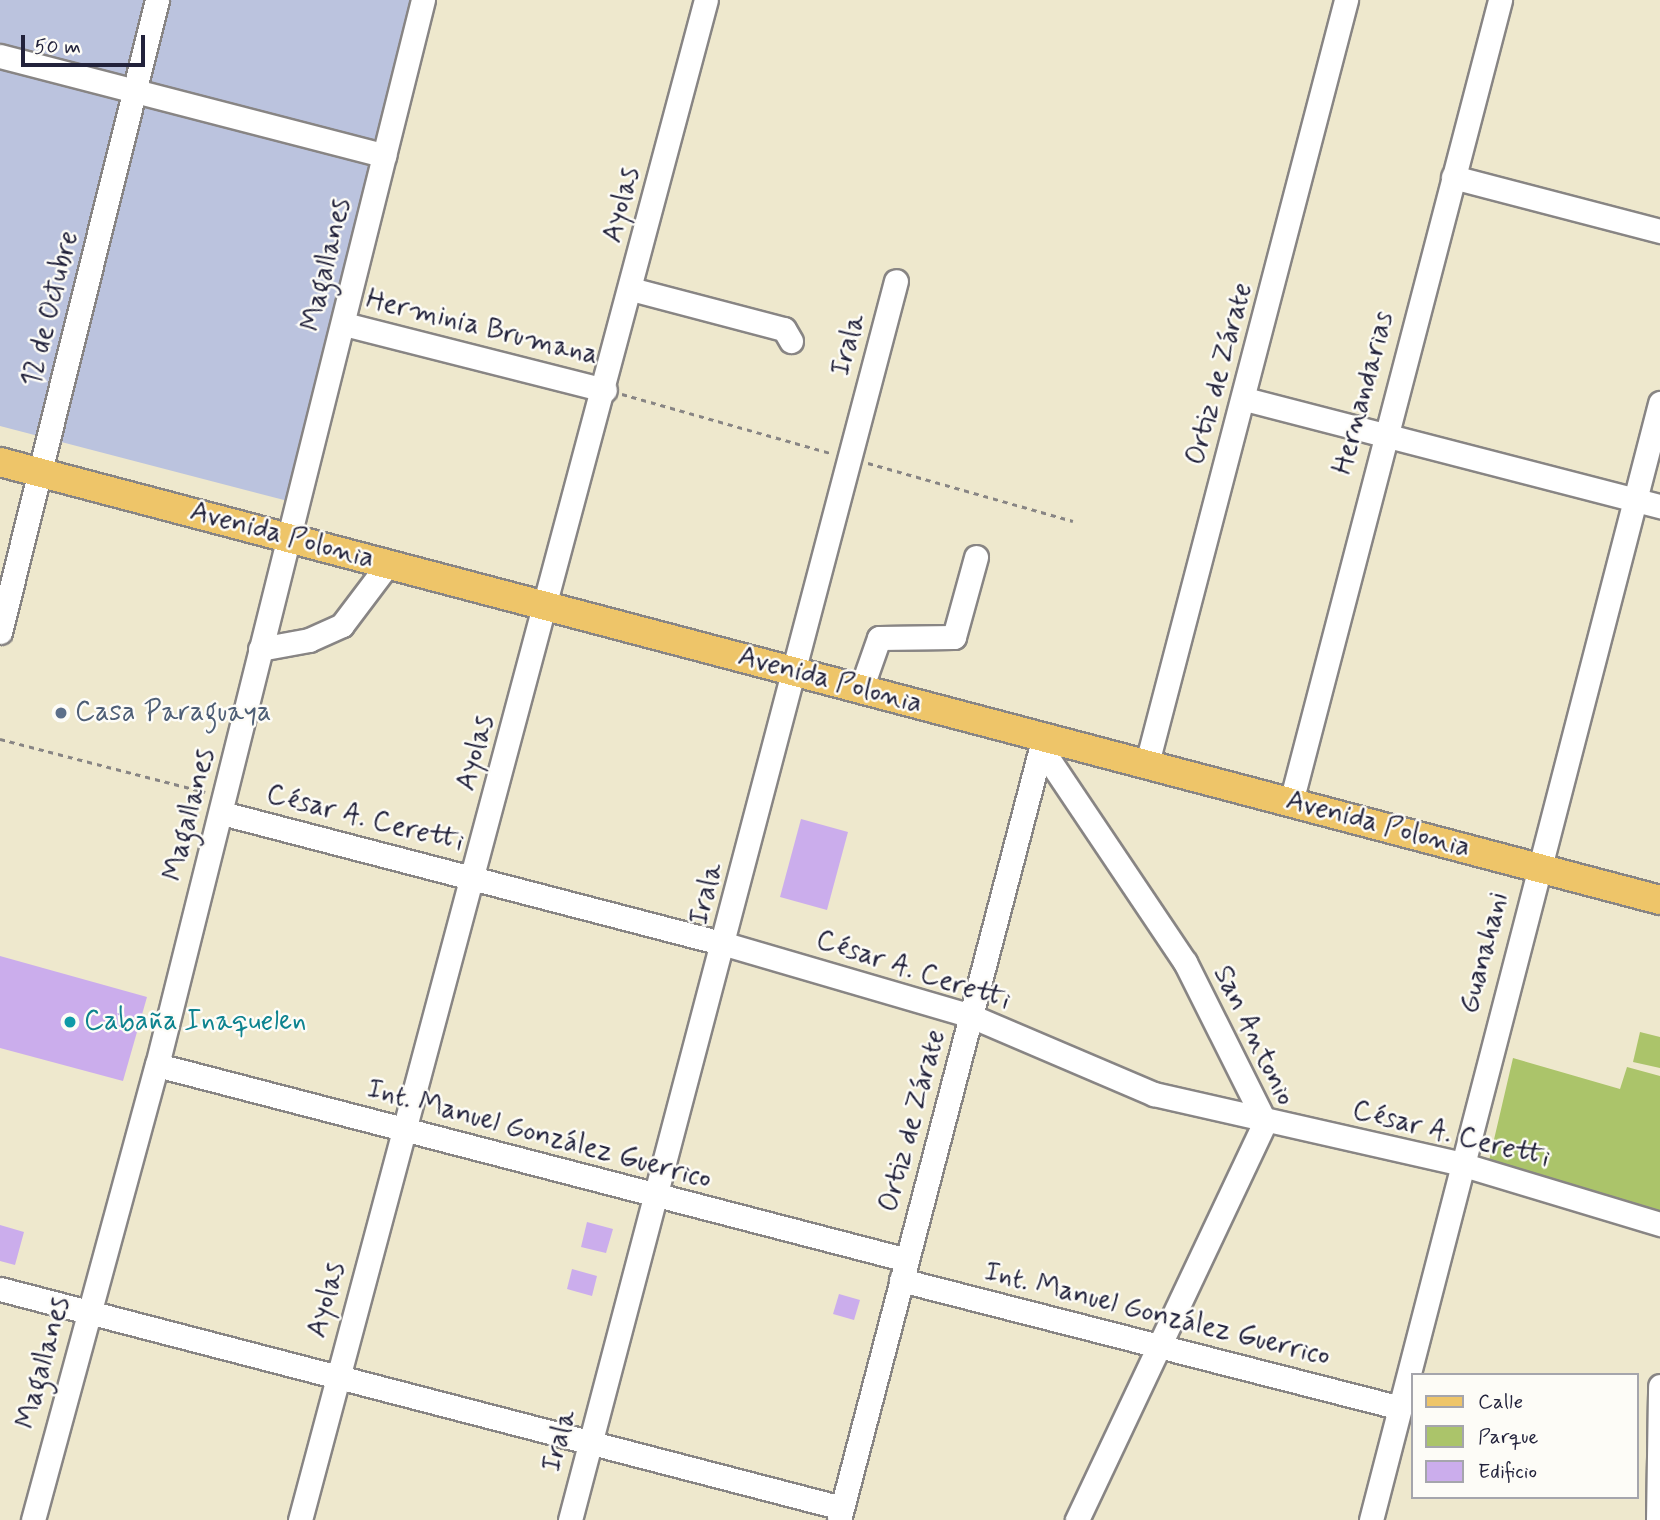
<!DOCTYPE html>
<html>
<head>
<meta charset="utf-8">
<style>
	body { margin:0 }
	#map { position:relative; width:1660px; height:1520px; overflow:hidden; background:#eee8cd; font-family:Mynerve,sans-serif }
	div>[style] { position:absolute }
	.industrial>* { inset:0; background:#bbc3de }
	.green>* { inset:0; background:#abc46a }
	.building>* { inset:0; background:#cbadec }
	.path>* { height:2.5px; margin-top:-1.25px; transform-origin:0; background:repeating-linear-gradient(90deg,#888584 0 5px,transparent 0 10px) }
	.roads { filter:drop-shadow(2px 0 #888584) drop-shadow(-2px 0 #888584) drop-shadow(0 2px #888584) drop-shadow(0 -2px #888584) }
	.minor>* { height:23px; margin:-11.5px; padding:0 11.5px; transform-origin:11.5px; border-radius:11.5px; background:#fff }
	.major>* { height:28px; margin:-14px; padding:0 14px; transform-origin:14px; border-radius:14px; background:#eec569 }
	.dots>* { width:19px; height:19px; translate:-50% -50%; box-sizing:border-box; border:4px solid #fdfcf7; border-radius:50% }
	span { translate:-50% -50%; white-space:nowrap; text-align:center; line-height:1.15; -webkit-text-stroke:5px #fdfcf7; paint-order:stroke }
	.street-label { font-size:28px; color:#22223b }
	.service-label { font-size:28px; color:#4e5e75 }
	.left { translate:0 -50%; text-align:left }
	.culture-label { font-size:28px; color:#0d838f }
	.legend { position:absolute; left:1411px; top:1373px; width:228px; height:126px; box-sizing:border-box; background:#fdfcf7; border:2px solid #a5a5ac; margin:0; padding:9px 12px; list-style:none; font-size:21px; color:#22223b }
	.legend li { display:flex; align-items:center; gap:14px; height:35px }
	.legend b { width:35px; border:2px solid #a5a5ac }
	.scale { position:absolute; left:21px; top:35px; width:124px; height:32px; box-sizing:border-box; border:4px solid #22223b; border-top:0; padding-left:9px; font-size:21px; line-height:24px; white-space:nowrap; color:#22223b; -webkit-text-stroke:5px #fdfcf7; paint-order:stroke }
</style>
</head>
<body>
<div id="map">
	<div class="industrial">
		<div style="clip-path:polygon(0 0,418px 0,288px 501px,0 426px)"></div>
	</div>
	<div class="green">
		<div style="clip-path:polygon(1640px 1032px,1660px 1037px,1660px 1068px,1633px 1062px)"></div>
		<div style="clip-path:polygon(1513px 1058px,1620px 1089px,1627px 1067px,1660px 1076px,1660px 1214px,1489px 1161px)"></div>
	</div>
	<div class="building">
		<div style="clip-path:polygon(801px 819px,848px 832px,827px 910px,780px 897px)"></div>
		<div style="clip-path:polygon(0 956px,147px 997px,123px 1081px,0 1048px)"></div>
		<div style="clip-path:polygon(587px 1222px,613px 1229px,606px 1253px,581px 1247px)"></div>
		<div style="clip-path:polygon(0 1225px,24px 1232px,15px 1265px,0 1261px)"></div>
		<div style="clip-path:polygon(572px 1269px,597px 1276px,592px 1296px,567px 1289px)"></div>
		<div style="clip-path:polygon(839px 1294px,860px 1300px,854px 1320px,833px 1314px)"></div>
	</div>
	<div class="path">
		<div style="left:622px;top:394px;width:217px;rotate:15.8deg"></div>
		<div style="left:868px;top:463px;width:213px;rotate:15.8deg"></div>
		<div style="left:0;top:739px;width:212px;rotate:14.5deg"></div>
	</div>
	<div class="roads">
		<div class="minor">
			<div style="left:0;top:56px;width:397px;rotate:14.5deg"></div>
			<div style="left:1453px;top:177px;width:214px;rotate:14.6deg"></div>
			<div style="left:631px;top:289px;width:158px;rotate:14.7deg"></div>
			<div style="left:784px;top:329px;width:14px;rotate:60deg"></div>
			<div style="left:344px;top:324px;width:269px;rotate:14.2deg"></div>
			<div style="left:1245px;top:399px;width:429px;rotate:14.5deg"></div>
			<div style="left:0;top:632px;width:651px;rotate:-76.05deg"></div>
			<div style="left:260px;top:649px;width:50px;rotate:-10.4deg"></div>
			<div style="left:309px;top:640px;width:36px;rotate:-24deg"></div>
			<div style="left:342px;top:625px;width:76px;rotate:-53deg"></div>
			<div style="left:861px;top:689px;width:54px;rotate:-70.6deg"></div>
			<div style="left:879px;top:638px;width:75px;rotate:-0.8deg"></div>
			<div style="left:954px;top:637px;width:83px;rotate:-74.6deg"></div>
			<div style="left:1041px;top:748px;width:258px;rotate:56.1deg"></div>
			<div style="left:1185px;top:962px;width:179px;rotate:63.4deg"></div>
			<div style="left:1265px;top:1122px;width:440px;rotate:115.3deg"></div>
			<div style="left:1147px;top:763px;width:789px;rotate:-75.38deg"></div>
			<div style="left:1291px;top:802px;width:829px;rotate:-75.39deg"></div>
			<div style="left:222px;top:813px;width:520px;rotate:14.6deg"></div>
			<div style="left:725px;top:944px;width:256px;rotate:16.3deg"></div>
			<div style="left:971px;top:1016px;width:199px;rotate:23.1deg"></div>
			<div style="left:1154px;top:1094px;width:315px;rotate:12.8deg"></div>
			<div style="left:1461px;top:1164px;width:208px;rotate:16.8deg"></div>
			<div style="left:157px;top:1065px;width:775px;rotate:14.57deg"></div>
			<div style="left:901px;top:1280px;width:512px;rotate:14.36deg"></div>
			<div style="left:0;top:1289px;width:870px;rotate:14.58deg"></div>
			<div style="left:33px;top:1520px;width:472px;rotate:-74.8deg"></div>
			<div style="left:157px;top:1065px;width:1098px;rotate:-75.98deg"></div>
			<div style="left:300px;top:1520px;width:1573px;rotate:-75.05deg"></div>
			<div style="left:570px;top:1520px;width:1281px;rotate:-75.26deg"></div>
			<div style="left:839px;top:1520px;width:806px;rotate:-75.34deg"></div>
			<div style="left:1371px;top:1520px;width:1154px;rotate:-75.49deg"></div>
			<div style="left:1658px;top:1520px;width:134px;rotate:-89.1deg"></div>
		</div>
		<div class="major">
			<div style="left:0;top:462px;width:1717px;rotate:14.78deg"></div>
		</div>
	</div>
	<div class="dots">
		<div style="left:61px;top:713px;background:#5c6f8a"></div>
		<div style="left:70px;top:1022px;background:#0f9aa8"></div>
	</div>
	<div class="street-label">
		<span style="left:622px;top:205px;rotate:-76deg">Ayolas</span>
		<span style="left:327px;top:265px;rotate:-77deg">Magallanes</span>
		<span style="left:51px;top:309px;rotate:-76deg">12 de Octubre</span>
		<span style="left:482px;top:328px;rotate:14deg">Herminia Brumana</span>
		<span style="left:849px;top:345px;rotate:-75deg">Irala</span>
		<span style="left:1220px;top:374px;rotate:-75deg">Ortiz de Zárate</span>
		<span style="left:1364px;top:393px;rotate:-75deg">Hernandarias</span>
		<span style="left:282px;top:536px;rotate:15deg">Avenida Polonia</span>
		<span style="left:830px;top:681px;rotate:15deg">Avenida Polonia</span>
		<span style="left:476px;top:753px;rotate:-75deg">Ayolas</span>
		<span style="left:190px;top:815px;rotate:-76deg">Magallanes</span>
		<span style="left:365px;top:819px;rotate:14deg">César A. Ceretti</span>
		<span style="left:1378px;top:825px;rotate:15deg">Avenida Polonia</span>
		<span style="left:707px;top:894px;rotate:-76deg">Irala</span>
		<span style="left:1485px;top:953px;rotate:-75deg">Guanahani</span>
		<span style="left:913px;top:971px;rotate:18deg">César A. Ceretti</span>
		<span style="left:1253px;top:1036px;rotate:64deg">San Antonio</span>
		<span style="left:913px;top:1121px;rotate:-75deg">Ortiz de Zárate</span>
		<span style="left:539px;top:1135px;rotate:15deg">Int. Manuel González Guerrico</span>
		<span style="left:1451px;top:1135px;rotate:14deg">César A. Ceretti</span>
		<span style="left:327px;top:1300px;rotate:-75deg">Ayolas</span>
		<span style="left:1157px;top:1315px;rotate:14deg">Int. Manuel González Guerrico</span>
		<span style="left:44px;top:1363px;rotate:-75deg">Magallanes</span>
		<span style="left:560px;top:1441px;rotate:-75deg">Irala</span>
	</div>
	<div class="service-label">
		<span class="left" style="left:75px;top:713px">Casa Paraguaya</span>
	</div>
	<div class="culture-label">
		<span class="left" style="left:84px;top:1022px">Cabaña Inaquelen</span>
	</div>
	<ul class="legend">
	<li><b style="height:9px;background:#eec569"></b>Calle</li>
	<li><b style="height:19px;background:#abc46a"></b>Parque</li>
	<li><b style="height:19px;background:#cbadec"></b>Edificio</li>
	</ul>
	<div class="scale">50 m</div>
</div>
</body>
</html>
